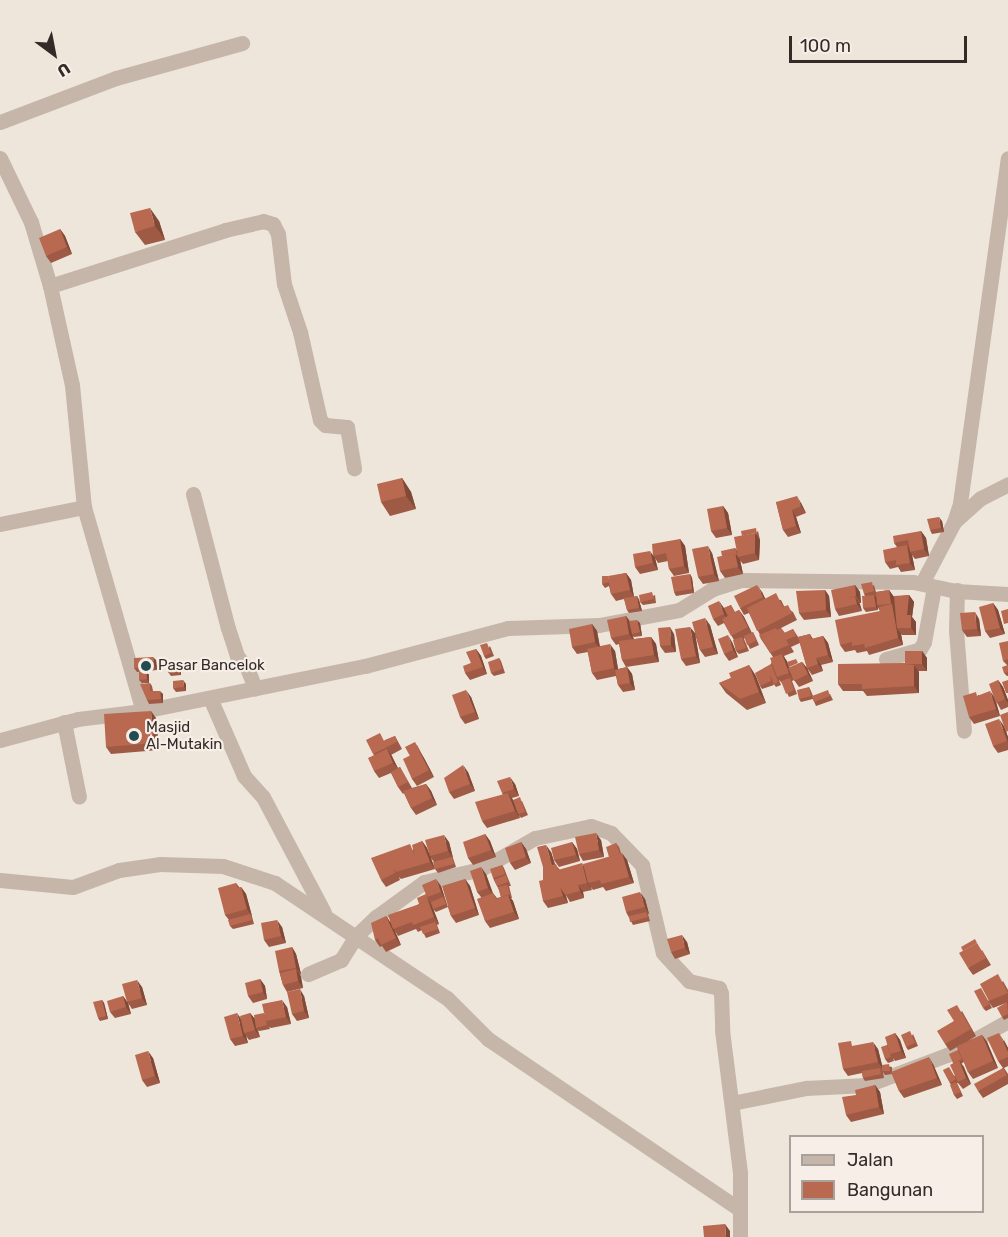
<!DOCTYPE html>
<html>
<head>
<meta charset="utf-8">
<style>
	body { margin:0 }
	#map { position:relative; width:1008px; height:1237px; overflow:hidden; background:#eee5db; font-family:Rubik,sans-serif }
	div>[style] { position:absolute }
	.minor>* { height:15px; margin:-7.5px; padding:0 7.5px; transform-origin:7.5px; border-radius:7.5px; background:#c5b6a9 }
	.wall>* { inset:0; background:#9e5a45 }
	.shaded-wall>* { inset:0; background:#814a38 }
	.building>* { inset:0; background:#b86950 }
	.dots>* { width:16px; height:16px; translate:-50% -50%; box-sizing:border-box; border:3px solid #f7efe7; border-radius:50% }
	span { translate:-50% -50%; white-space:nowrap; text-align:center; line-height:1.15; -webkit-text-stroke:4.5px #f7efe7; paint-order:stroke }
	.poi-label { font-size:15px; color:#332b28 }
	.left { translate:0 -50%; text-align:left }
	.legend { position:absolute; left:789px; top:1135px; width:195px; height:78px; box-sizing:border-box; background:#f7efe7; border:2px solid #a9a19b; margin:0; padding:8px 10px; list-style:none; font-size:18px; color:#332b28 }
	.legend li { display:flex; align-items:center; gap:12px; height:30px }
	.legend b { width:30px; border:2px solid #a9a19b }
	.north { position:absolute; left:24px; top:24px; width:60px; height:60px; -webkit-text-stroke:4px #f7efe7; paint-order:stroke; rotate:148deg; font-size:16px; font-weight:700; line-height:24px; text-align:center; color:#332b28 }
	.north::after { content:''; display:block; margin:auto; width:21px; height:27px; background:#332b28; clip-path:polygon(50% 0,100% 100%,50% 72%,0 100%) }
	.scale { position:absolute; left:789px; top:36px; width:178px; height:27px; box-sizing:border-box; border:3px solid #332b28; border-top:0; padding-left:8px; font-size:18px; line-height:21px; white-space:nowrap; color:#332b28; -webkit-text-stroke:4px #f7efe7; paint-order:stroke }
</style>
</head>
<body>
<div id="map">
	<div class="minor">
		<div style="left:0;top:122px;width:124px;rotate:-20.8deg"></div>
		<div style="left:116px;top:78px;width:131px;rotate:-15.5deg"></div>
		<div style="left:0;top:158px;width:71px;rotate:64.2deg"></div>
		<div style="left:31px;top:222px;width:67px;rotate:73.5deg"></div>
		<div style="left:50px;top:286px;width:101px;rotate:77.5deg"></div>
		<div style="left:72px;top:385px;width:123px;rotate:84.4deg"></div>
		<div style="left:84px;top:507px;width:212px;rotate:73.9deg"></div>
		<div style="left:143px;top:711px;width:65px;rotate:173deg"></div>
		<div style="left:78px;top:719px;width:81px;rotate:164.9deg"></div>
		<div style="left:50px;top:286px;width:184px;rotate:-17.7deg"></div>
		<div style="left:225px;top:230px;width:39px;rotate:-13deg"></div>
		<div style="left:263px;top:221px;width:10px;rotate:17deg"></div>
		<div style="left:273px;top:224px;width:11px;rotate:63deg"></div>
		<div style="left:278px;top:234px;width:50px;rotate:83.2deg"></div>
		<div style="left:284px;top:284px;width:51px;rotate:71.6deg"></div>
		<div style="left:300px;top:332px;width:90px;rotate:77.2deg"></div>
		<div style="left:320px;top:420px;width:7px;rotate:45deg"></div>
		<div style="left:325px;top:425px;width:22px;rotate:5deg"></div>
		<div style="left:347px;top:427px;width:42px;rotate:80.3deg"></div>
		<div style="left:193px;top:494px;width:138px;rotate:75.4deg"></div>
		<div style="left:228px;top:628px;width:29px;rotate:72deg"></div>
		<div style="left:237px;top:656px;width:16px;rotate:50deg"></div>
		<div style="left:247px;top:668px;width:22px;rotate:68deg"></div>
		<div style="left:954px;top:522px;width:20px;rotate:-72deg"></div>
		<div style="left:960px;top:503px;width:348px;rotate:-82.1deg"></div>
		<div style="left:0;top:524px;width:86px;rotate:-11.4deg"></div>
		<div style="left:922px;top:583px;width:69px;rotate:-62.3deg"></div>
		<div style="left:954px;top:522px;width:36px;rotate:-42deg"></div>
		<div style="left:981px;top:498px;width:30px;rotate:-27deg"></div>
		<div style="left:957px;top:590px;width:40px;rotate:91.4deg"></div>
		<div style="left:956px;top:630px;width:101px;rotate:85.5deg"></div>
		<div style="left:886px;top:659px;width:35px;rotate:-16deg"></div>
		<div style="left:920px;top:649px;width:8px;rotate:-60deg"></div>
		<div style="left:924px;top:642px;width:56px;rotate:-79.7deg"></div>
		<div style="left:210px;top:698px;width:85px;rotate:66.4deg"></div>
		<div style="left:244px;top:776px;width:28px;rotate:48deg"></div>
		<div style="left:263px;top:797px;width:130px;rotate:62.1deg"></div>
		<div style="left:143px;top:711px;width:227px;rotate:-11.5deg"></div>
		<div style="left:365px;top:666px;width:148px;rotate:-14.9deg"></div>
		<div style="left:508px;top:628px;width:91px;rotate:-1.9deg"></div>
		<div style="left:599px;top:625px;width:81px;rotate:-10.6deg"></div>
		<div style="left:679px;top:610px;width:39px;rotate:-32deg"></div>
		<div style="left:712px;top:589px;width:31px;rotate:-17deg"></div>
		<div style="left:742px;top:580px;width:171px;rotate:0.7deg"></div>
		<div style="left:913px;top:582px;width:44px;rotate:11.8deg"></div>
		<div style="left:956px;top:591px;width:52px;rotate:3.3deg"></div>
		<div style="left:64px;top:722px;width:76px;rotate:78.7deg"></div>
		<div style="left:0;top:880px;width:73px;rotate:5.5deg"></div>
		<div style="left:73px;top:887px;width:49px;rotate:-20.3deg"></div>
		<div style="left:119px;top:870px;width:41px;rotate:-8.3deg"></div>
		<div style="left:160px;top:864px;width:63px;rotate:1.8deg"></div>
		<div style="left:223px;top:866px;width:55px;rotate:18.1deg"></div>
		<div style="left:275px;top:883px;width:207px;rotate:33.8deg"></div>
		<div style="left:447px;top:998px;width:58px;rotate:45deg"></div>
		<div style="left:488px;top:1039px;width:303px;rotate:34.1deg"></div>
		<div style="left:308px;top:974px;width:36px;rotate:-23deg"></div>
		<div style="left:341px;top:960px;width:28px;rotate:-58deg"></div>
		<div style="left:356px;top:936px;width:28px;rotate:-44deg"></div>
		<div style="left:376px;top:917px;width:59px;rotate:-36.1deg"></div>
		<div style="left:424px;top:882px;width:58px;rotate:-12.8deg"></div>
		<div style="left:481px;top:869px;width:62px;rotate:-29.9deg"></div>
		<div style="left:535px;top:838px;width:57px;rotate:-12.1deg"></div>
		<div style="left:591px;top:826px;width:21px;rotate:19deg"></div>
		<div style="left:611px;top:833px;width:45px;rotate:45.9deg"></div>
		<div style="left:642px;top:865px;width:90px;rotate:76.6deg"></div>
		<div style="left:663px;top:953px;width:38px;rotate:47deg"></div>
		<div style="left:689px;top:981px;width:31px;rotate:13deg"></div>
		<div style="left:719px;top:988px;width:5px;rotate:68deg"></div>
		<div style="left:721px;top:993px;width:37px;rotate:88deg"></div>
		<div style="left:722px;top:1030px;width:144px;rotate:82.8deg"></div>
		<div style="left:740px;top:1173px;width:64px;rotate:90deg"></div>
		<div style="left:732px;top:1103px;width:76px;rotate:-11.5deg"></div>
		<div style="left:806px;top:1088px;width:61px;rotate:-2.8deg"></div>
		<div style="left:867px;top:1085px;width:85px;rotate:-20.6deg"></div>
		<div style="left:947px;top:1055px;width:70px;rotate:-29.1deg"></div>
	</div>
	<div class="wall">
		<div style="clip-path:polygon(159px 221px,165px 240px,145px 245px,135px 232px)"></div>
		<div style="clip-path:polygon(60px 229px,65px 236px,72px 254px,51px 263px,46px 256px)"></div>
		<div style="clip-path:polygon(402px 478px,411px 492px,416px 509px,390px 516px,381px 502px)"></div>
		<div style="clip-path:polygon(776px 502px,801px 503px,806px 513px,796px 517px,801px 533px,788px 537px,783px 530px)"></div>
		<div style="clip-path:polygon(723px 506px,728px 513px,732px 535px,716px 538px,711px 531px)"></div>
		<div style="clip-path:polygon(942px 521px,944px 532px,932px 534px,930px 530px)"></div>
		<div style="clip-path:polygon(758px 531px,760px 540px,759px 560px,743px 564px,738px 558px,740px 560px,743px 574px,725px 578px,720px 571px,722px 556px,735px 548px,737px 550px)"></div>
		<div style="clip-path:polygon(921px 531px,926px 538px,929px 556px,915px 559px,912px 555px,915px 570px,901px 572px,898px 567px,890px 569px,885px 562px,897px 547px,894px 543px)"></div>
		<div style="clip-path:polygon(680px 539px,685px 546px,689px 573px,674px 576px,669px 569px,668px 561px,658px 563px,655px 558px,658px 570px,640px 574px,635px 567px,653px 555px)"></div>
		<div style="clip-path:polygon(712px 553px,719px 581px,703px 584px,698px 577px)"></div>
		<div style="clip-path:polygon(626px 573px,631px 580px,634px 597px,637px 596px,639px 600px,642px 611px,629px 613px,627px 610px,624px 599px,616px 601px,611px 594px,609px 586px,605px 588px,602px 584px,612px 576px)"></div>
		<div style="clip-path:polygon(690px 574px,692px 578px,694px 593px,676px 596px,674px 592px)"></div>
		<div style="clip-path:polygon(855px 585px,860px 592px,861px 603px,859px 603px,862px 611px,839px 616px,835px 609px)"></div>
		<div style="clip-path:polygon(874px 585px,876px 592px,889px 590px,894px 597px,909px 595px,914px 602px,912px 617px,916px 622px,916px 635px,902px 635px,901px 634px,903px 645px,869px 655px,867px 651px,857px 653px,855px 650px,845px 652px,840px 645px,880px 611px,877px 606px,878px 610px,866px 612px,863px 608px,865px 596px,864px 594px)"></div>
		<div style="clip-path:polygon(825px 590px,829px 596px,831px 617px,804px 620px,799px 613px)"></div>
		<div style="clip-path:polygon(762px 592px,765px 599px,781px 600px,784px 606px,793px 612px,797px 620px,777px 630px,781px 628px,785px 633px,793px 629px,798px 637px,810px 634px,813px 639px,823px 636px,828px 643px,833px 662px,821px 665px,823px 671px,812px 675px,807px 668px,800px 643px,791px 647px,794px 652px,784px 656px,789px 668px,802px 662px,807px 668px,813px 681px,799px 687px,794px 680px,792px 681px,797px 694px,789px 697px,783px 684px,779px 680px,781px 685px,776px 687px,773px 683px,774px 685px,762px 689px,760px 686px,771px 664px,773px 657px,761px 639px,760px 635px,749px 613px,744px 615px,740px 608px)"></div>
		<div style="clip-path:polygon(655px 595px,656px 603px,643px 605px,640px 602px)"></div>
		<div style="clip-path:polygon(993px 603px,998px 610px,1005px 634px,990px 638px,985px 631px)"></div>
		<div style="clip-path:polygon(731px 605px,735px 612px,739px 610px,744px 617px,752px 633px,753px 632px,755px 636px,759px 645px,750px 649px,745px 638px,744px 639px,749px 651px,739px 654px,736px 651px,734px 640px,724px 623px,718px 626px,713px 619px,724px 608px)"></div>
		<div style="clip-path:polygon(626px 616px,630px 622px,640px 623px,642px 636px,634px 637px,633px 636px,634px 639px,651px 637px,656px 644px,659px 662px,626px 667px,622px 660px,619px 644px,616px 645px,611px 638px)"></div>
		<div style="clip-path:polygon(979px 619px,981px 636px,967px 637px,962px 630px)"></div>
		<div style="clip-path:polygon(592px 624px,597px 631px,600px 646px,615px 651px,618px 669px,627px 667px,632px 674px,635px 690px,623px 692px,618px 685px,616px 676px,597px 680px,592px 673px,588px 652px,577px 654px,572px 647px)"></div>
		<div style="clip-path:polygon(710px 625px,718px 654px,705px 657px,700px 650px,695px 634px,700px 663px,686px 666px,681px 659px,695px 633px)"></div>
		<div style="clip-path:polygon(674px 634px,676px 652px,665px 653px,660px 646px)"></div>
		<div style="clip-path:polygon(1008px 641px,1008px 676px,1007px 676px,1004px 673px,1007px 665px,1003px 661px)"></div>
		<div style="clip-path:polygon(732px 642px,738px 657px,729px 661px,724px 654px)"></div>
		<div style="clip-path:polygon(490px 646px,494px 656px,486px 659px,484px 656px)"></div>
		<div style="clip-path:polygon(476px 649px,481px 656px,487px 674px,470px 680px,465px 673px,471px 663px)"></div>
		<div style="clip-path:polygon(922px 651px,927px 658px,927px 671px,918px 671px,919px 672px,919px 693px,867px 696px,863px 691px,843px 691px,838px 684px,905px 663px)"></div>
		<div style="clip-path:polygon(499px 658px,501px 661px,505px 673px,494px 676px,491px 673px)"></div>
		<div style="clip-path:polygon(156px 660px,157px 670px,137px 672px,134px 668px)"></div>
		<div style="clip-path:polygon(749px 665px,766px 703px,747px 710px,726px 693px,719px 683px,731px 678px)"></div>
		<div style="clip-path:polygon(181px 666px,181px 675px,171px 676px,168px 672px)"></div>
		<div style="clip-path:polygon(146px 671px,149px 675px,149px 683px,142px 683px,139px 680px)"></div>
		<div style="clip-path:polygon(998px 680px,1003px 687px,1008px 700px,1008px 707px,1001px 710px,995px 699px,1000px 716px,974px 724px,969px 717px,978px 695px,994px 698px)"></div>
		<div style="clip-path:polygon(150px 683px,152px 686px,153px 691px,163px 694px,163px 703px,149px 704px,147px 700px)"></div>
		<div style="clip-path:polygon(186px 684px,186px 691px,176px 692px,173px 688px)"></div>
		<div style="clip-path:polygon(809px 687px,811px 691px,813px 696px,830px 694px,833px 700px,816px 706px,813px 699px,801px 702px,799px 699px)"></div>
		<div style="clip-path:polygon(471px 697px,479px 719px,465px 724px,460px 717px)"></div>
		<div style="clip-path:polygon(156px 718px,159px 750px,111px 754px,106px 747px)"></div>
		<div style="clip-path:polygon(1004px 726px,1008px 737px,1008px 750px,998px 753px,993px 746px)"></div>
		<div style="clip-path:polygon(395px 736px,402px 749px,391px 755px,398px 768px,400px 767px,412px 788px,426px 784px,431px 791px,437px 805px,416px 815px,411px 808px,404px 793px,403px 794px,398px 787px,391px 773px,379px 778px,374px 771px,374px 755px,373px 754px,385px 740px)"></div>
		<div style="clip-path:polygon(417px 745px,434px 777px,417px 786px,412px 779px,410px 756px)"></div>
		<div style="clip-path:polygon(468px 772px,475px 791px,454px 799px,449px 792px)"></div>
		<div style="clip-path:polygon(515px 784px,519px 796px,512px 798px,513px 800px,522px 801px,528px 815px,521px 818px,519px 815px,520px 818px,487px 828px,482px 821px,503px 795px,502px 793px)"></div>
		<div style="clip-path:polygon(485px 834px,490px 841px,496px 857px,473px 865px,468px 858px)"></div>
		<div style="clip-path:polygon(601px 840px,604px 857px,583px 861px,579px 854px)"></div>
		<div style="clip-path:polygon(422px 841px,427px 848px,429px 853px,449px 842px,453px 858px,456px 867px,438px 873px,435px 869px,434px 862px,431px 858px,435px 869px,401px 879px,399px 877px,400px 880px,386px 887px,381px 880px)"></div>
		<div style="clip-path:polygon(521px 842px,526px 849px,531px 863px,515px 870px,510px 863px)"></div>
		<div style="clip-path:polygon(572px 842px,577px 849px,580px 861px,559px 867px,554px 860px)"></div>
		<div style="clip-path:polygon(616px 843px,619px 847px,621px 853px,627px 860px,634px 883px,606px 891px,603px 887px,593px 890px,591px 887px,592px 890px,583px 892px,584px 898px,570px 902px,566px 895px,568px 903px,548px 908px,543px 901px,543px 880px,551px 852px,555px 864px,560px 870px,584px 866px,609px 857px)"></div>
		<div style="clip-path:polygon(502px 865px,504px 868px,511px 886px,509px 886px,512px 898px,511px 898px,513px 901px,519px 919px,490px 928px,485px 921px,481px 897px,477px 892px,486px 874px,493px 893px,497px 898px,501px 897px,499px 890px,493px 878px)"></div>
		<div style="clip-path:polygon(465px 879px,470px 886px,479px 915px,456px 923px,451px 916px,448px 907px,436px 912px,433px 909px,439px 924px,437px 925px,440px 933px,426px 938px,422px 930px,418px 932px,416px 929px,398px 936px,395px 931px,401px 945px,386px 952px,382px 946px,380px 947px,375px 940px,386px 916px,390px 922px,419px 904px,426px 894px,441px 886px,448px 907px)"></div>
		<div style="clip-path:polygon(236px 883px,240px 888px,241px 887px,246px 894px,254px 924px,233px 929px,230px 926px,229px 920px,225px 915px)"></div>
		<div style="clip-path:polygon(645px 899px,649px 914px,648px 914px,650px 921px,633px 925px,626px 912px)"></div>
		<div style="clip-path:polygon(282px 927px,286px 943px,269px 947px,264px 940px)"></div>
		<div style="clip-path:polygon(687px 942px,690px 954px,675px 959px,671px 952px)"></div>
		<div style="clip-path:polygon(292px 947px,296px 954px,301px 974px,300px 975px,303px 988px,287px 992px,283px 985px,279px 971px)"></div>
		<div style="clip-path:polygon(982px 950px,991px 965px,973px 975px,968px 968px)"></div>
		<div style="clip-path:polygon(260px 979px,265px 986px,267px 999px,253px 1003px,248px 996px)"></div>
		<div style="clip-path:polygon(1003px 981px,1008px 990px,1008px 1018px,1004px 1020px,1002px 1017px,1006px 1003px,993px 1008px,989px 1002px,992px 1008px,986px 1011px,983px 1008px)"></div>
		<div style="clip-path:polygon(142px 987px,147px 1005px,132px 1009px,128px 1003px,131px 1014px,115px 1018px,110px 1012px,123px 996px,127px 1002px)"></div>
		<div style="clip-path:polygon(304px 996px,309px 1018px,297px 1021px,292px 1014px)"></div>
		<div style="clip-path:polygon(102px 1000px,104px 1003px,108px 1019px,100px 1021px,98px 1018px)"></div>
		<div style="clip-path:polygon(287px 1007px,291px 1024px,271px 1028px,269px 1027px,270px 1029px,259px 1031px,258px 1030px,260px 1037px,249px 1040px,246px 1036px,248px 1043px,235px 1046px,230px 1039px,250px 1013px,254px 1018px)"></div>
		<div style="clip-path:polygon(962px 1011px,976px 1036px,968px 1041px,982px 1035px,987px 1042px,998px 1068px,973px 1079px,968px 1072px,964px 1062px,961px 1064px,971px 1084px,963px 1089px,958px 1083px,957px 1083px,963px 1096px,957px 1099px,954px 1095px,951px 1085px,943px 1070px,955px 1076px,953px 1063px,958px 1050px,957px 1047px,950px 1051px,945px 1044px,954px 1021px)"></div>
		<div style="clip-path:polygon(895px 1033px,900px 1040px,906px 1058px,895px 1061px,893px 1058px,894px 1061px,888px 1063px,885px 1059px,887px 1045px)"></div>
		<div style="clip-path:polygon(913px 1034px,918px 1046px,908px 1050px,906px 1047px)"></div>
		<div style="clip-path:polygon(1004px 1040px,1008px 1048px,1008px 1066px,1004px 1068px,1008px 1074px,1008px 1084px,983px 1098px,978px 1091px,1003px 1068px,998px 1061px)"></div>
		<div style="clip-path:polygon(854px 1046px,878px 1049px,882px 1065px,892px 1067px,892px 1072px,933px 1064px,942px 1085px,904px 1098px,899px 1091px,892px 1074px,885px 1075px,883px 1072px,884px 1078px,865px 1081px,863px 1078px,862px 1073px,848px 1076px,843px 1069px)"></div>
		<div style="clip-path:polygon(153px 1058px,160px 1083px,147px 1087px,142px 1080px)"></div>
		<div style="clip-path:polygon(875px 1085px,880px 1092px,884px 1114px,851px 1122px,846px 1115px,856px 1095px)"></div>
	</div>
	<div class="shaded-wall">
		<div style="clip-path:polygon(150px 208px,159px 221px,165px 240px,155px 226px)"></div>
		<div style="clip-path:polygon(60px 229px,65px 236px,72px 254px,67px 247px)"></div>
		<div style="clip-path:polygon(402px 478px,411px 492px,416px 509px,406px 496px)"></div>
		<div style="clip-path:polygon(797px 496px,801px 503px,806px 513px,801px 506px)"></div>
		<div style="clip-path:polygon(723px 506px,728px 513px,732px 535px,727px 528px)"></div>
		<div style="clip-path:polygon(792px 510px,796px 517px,801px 533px,796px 526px)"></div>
		<div style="clip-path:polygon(939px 517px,942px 521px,944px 532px,941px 528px)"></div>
		<div style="clip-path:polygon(921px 531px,926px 538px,929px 556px,924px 549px)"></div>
		<div style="clip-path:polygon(755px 533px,760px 540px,759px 560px,755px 553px)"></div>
		<div style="clip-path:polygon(680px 539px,685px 546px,689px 573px,684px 566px)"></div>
		<div style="clip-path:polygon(907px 545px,912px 551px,910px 552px,912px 555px,915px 570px,910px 563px)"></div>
		<div style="clip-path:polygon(708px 546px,712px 553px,719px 581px,714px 574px)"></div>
		<div style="clip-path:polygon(650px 551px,655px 558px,658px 570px,653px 563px)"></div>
		<div style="clip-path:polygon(735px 553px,740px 560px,743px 574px,738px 567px)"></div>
		<div style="clip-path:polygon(626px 573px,631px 580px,634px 597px,630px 590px)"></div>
		<div style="clip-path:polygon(690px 574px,692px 578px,694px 593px,692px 589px)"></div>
		<div style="clip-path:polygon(757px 585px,762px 592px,768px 604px,763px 597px)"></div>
		<div style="clip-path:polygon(855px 585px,860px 592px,861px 603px,856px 596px)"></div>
		<div style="clip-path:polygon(825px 590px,829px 596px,831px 617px,826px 610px)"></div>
		<div style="clip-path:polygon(889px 590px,894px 597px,897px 628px,901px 634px,903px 645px,898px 638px,892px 605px,891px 604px)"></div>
		<div style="clip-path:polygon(874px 595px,877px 598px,878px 610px,876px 607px)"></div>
		<div style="clip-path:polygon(909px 595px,914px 602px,912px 617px,916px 622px,916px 635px,911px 628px,907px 615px)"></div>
		<div style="clip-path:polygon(637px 596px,639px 600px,642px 611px,639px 608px)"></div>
		<div style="clip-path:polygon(855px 597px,860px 604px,862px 611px,857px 604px)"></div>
		<div style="clip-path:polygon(719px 601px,724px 608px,729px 621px,724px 614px)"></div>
		<div style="clip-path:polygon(993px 603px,998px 610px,1005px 634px,1000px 628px)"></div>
		<div style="clip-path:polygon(739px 610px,744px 617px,752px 634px,748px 627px)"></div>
		<div style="clip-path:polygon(975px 612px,979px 619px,981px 636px,977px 629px)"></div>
		<div style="clip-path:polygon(626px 616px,631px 623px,632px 634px,634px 641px,629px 634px)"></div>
		<div style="clip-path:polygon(705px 618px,710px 625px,718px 654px,713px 647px)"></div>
		<div style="clip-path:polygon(637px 620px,640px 623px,642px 636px,640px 632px)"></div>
		<div style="clip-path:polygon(592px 624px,597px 631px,600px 649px,595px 642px)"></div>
		<div style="clip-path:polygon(670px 627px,674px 634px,676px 652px,671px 645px)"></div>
		<div style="clip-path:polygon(690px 627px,695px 633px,700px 663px,696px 656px)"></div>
		<div style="clip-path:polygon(728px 635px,732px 642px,738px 657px,733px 650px)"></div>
		<div style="clip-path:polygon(823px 636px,828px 643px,833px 662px,828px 655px)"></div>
		<div style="clip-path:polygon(651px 637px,656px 644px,659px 662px,654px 655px)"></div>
		<div style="clip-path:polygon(610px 644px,615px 651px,619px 675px,614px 668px)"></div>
		<div style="clip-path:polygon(476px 649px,481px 656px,487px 674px,483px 667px)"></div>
		<div style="clip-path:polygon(922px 651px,927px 658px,927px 671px,922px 664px)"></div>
		<div style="clip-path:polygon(782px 654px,787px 661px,794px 680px,789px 673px)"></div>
		<div style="clip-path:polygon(153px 657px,156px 660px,157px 670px,154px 666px)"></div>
		<div style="clip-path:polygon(816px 658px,821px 665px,823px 671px,818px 664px)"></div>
		<div style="clip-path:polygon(178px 662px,181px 666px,181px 675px,179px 672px)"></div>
		<div style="clip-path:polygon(802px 662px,807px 668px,813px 681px,808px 674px)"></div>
		<div style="clip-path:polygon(749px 665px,756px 676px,766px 703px,759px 692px)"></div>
		<div style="clip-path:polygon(914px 665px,919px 672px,919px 693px,914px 686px)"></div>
		<div style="clip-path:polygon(627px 667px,632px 674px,635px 690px,630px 683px)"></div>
		<div style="clip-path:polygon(146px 671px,149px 675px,149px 683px,147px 679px)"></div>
		<div style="clip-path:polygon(183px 680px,186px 684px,186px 691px,184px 687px)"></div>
		<div style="clip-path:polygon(998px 680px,1003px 687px,1008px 700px,1008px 703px,1005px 699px)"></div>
		<div style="clip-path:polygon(466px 690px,471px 697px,479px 719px,475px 712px)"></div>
		<div style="clip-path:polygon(160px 691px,163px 694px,163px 703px,161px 699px)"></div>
		<div style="clip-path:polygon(990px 691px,995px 698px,1000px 716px,996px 709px)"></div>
		<div style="clip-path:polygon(151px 711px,156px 718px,159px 750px,154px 743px)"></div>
		<div style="clip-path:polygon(999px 719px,1004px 726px,1008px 737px,1008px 742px)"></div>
		<div style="clip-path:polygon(387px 749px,392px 756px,398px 769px,393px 763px)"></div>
		<div style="clip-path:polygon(419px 751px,424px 758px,434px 777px,429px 770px)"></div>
		<div style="clip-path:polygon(463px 765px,468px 772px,475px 791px,470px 784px)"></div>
		<div style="clip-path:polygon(510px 777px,515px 784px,519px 796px,514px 789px)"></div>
		<div style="clip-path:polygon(426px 784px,431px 791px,437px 805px,432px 798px)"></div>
		<div style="clip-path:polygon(508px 793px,513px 800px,520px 818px,515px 811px)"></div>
		<div style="clip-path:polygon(596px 833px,601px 840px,604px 857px,599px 850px)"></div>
		<div style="clip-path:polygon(485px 834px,490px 841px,496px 857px,491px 850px)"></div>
		<div style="clip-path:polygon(444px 835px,449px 842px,453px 858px,448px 851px)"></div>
		<div style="clip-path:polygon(422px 841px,427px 848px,435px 869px,430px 862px)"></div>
		<div style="clip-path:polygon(521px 842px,526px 849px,531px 863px,526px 857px)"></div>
		<div style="clip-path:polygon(572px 842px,577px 849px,580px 861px,576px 855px)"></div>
		<div style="clip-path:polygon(546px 845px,551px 852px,557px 872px,552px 865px)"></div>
		<div style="clip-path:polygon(622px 853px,627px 860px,634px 883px,629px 877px)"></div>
		<div style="clip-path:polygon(582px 863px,587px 870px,588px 883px,592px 890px,587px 883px)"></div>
		<div style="clip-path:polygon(481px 867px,486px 874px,493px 895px,488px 888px)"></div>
		<div style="clip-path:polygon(436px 879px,441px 886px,445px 899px,441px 892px)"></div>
		<div style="clip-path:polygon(465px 879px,470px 886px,479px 915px,475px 908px)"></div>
		<div style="clip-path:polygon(578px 885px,583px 892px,584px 898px,580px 891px)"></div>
		<div style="clip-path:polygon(241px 887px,246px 894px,252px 916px,247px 909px)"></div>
		<div style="clip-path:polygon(560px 887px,565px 894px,568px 903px,563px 896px)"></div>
		<div style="clip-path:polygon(640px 892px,645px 899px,649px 914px,645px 907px)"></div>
		<div style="clip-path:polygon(508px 895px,513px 901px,519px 919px,514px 912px)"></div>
		<div style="clip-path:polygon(428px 899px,433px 908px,439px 924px,434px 917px)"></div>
		<div style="clip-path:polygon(386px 916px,391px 923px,401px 945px,396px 938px)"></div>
		<div style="clip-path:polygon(277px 920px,282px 927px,286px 943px,281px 936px)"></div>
		<div style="clip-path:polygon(682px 935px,687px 942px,690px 954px,685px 948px)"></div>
		<div style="clip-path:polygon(292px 947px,296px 954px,301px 974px,296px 968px)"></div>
		<div style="clip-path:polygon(296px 969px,301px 976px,303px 988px,298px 981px)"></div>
		<div style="clip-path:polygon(260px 979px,265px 986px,267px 999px,263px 992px)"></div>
		<div style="clip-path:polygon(137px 980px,142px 987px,147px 1005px,142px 998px)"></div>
		<div style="clip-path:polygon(300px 989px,304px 996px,309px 1018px,304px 1011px)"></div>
		<div style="clip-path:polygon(123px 996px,128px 1003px,131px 1014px,126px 1007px)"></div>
		<div style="clip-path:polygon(102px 1000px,104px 1003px,108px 1019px,106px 1016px)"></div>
		<div style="clip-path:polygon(282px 1000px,287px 1007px,291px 1024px,286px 1017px)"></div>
		<div style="clip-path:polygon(237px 1013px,242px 1020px,244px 1033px,246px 1036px,248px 1043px,243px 1036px)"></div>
		<div style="clip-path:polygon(250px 1013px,255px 1019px,256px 1028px,260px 1037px,255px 1030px)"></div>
		<div style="clip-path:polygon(895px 1033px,900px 1040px,906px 1058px,901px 1051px)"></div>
		<div style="clip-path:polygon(999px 1033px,1008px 1048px,1008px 1052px)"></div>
		<div style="clip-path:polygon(982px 1035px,987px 1042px,998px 1068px,993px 1061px)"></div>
		<div style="clip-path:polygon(873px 1042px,878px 1049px,883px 1069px,878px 1062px)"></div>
		<div style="clip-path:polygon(148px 1051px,153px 1058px,160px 1083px,155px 1076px)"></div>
		<div style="clip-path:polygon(929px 1057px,933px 1064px,942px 1085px,937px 1078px)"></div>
		<div style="clip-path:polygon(959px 1060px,964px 1067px,971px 1084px,966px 1078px)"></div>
		<div style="clip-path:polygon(875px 1085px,880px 1092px,884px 1114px,879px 1107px)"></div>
		<div style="clip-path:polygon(725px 1224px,730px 1231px,730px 1237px,726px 1237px)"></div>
	</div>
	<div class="building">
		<div style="clip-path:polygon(150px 208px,155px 226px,135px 232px,130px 213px)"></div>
		<div style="clip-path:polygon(60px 229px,67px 247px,46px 256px,39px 238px)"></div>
		<div style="clip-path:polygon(402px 478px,406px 496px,381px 502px,377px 484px)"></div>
		<div style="clip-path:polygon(797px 496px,801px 506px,792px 510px,796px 526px,783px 530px,776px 502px)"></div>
		<div style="clip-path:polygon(723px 506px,727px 528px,711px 531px,707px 509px)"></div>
		<div style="clip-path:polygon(939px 517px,941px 528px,930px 530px,927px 519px)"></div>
		<div style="clip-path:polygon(756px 528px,757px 535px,755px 533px,742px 536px,741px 531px)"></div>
		<div style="clip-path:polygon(921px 531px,924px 549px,910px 552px,908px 540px,894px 543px,893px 536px)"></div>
		<div style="clip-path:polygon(755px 533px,755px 553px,738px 557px,734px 537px)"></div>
		<div style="clip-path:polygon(680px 539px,684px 566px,669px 569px,666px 553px,653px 556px,652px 544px)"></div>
		<div style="clip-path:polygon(907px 545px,910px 563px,896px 565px,896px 560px,885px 562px,883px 550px)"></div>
		<div style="clip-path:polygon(708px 546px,714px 574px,698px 577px,692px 549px)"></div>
		<div style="clip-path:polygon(735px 548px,737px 555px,735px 555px,735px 553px,722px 556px,721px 551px)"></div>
		<div style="clip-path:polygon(650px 551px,653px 563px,635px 567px,633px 554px)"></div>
		<div style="clip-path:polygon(735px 553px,738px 567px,720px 571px,717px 557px)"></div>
		<div style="clip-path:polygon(626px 573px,630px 590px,611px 594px,608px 576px)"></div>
		<div style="clip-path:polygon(690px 574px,692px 589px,674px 592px,671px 577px)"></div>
		<div style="clip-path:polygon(602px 576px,612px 576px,608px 576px,609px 582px,602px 584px)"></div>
		<div style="clip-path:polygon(872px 582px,874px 591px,864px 594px,861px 584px)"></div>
		<div style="clip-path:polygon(757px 585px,763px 597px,740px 608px,734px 596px)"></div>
		<div style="clip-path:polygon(855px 585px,856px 596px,848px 598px,855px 597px,857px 604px,835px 609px,831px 590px)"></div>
		<div style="clip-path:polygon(825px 590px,826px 610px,799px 613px,796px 591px)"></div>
		<div style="clip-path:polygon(889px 590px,891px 604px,877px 605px,876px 592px)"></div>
		<div style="clip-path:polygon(652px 592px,654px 599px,640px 602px,639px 595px)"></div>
		<div style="clip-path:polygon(776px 593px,783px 607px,788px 605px,792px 613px,757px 631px,747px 608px)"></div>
		<div style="clip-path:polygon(874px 595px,876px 607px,863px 608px,862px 596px)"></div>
		<div style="clip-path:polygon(909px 595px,907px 615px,911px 615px,911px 628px,897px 628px,894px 596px)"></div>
		<div style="clip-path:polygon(637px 596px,639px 608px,627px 610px,624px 598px)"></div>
		<div style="clip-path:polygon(719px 601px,724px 614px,713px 619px,708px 606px)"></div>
		<div style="clip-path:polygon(993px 603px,1000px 628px,985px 631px,979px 607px)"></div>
		<div style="clip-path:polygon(892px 604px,898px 638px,865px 648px,864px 644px,852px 646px,852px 642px,840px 645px,835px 620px,880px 611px,879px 607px)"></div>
		<div style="clip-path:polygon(731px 605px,735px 613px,728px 616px,724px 608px)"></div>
		<div style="clip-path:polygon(1008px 609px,1008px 623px,1004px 624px,1001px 611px)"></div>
		<div style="clip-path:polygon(739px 610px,748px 627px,731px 636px,722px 619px)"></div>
		<div style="clip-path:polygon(975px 612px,977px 629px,962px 630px,960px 613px)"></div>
		<div style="clip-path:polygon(626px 616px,629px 634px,611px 638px,607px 620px)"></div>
		<div style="clip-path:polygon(705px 618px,713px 647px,700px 650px,692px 622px)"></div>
		<div style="clip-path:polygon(637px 620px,640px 632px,632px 634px,629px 621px)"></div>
		<div style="clip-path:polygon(592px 624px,595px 642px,572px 647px,569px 629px)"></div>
		<div style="clip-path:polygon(670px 627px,671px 645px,660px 646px,658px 628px)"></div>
		<div style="clip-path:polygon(690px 627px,696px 656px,681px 659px,675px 629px)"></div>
		<div style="clip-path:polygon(776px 628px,777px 630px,761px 637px,761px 639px,759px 635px)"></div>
		<div style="clip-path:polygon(781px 628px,784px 633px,793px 629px,796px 636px,786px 640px,789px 645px,770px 653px,761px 637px)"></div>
		<div style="clip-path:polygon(753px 632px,756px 641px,747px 645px,744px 636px)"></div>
		<div style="clip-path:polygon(810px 634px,811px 639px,823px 636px,828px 655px,816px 658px,818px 664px,807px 668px,798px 637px)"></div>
		<div style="clip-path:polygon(728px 635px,733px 650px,724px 654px,718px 639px)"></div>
		<div style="clip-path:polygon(651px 637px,654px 655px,622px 660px,619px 641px)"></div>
		<div style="clip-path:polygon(742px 637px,746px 648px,736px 651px,733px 640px)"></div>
		<div style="clip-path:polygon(1008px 641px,1008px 659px,1003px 661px,999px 643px)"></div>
		<div style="clip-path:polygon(487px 643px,491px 653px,484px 656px,480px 645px)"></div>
		<div style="clip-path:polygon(610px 644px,614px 668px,592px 673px,587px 649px)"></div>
		<div style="clip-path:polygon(476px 649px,483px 667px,465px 673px,463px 666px,471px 663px,466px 652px)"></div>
		<div style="clip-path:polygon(905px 651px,922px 651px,922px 664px,905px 664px,914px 665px,914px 686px,862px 689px,862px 684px,838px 684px,838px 664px,905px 663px)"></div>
		<div style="clip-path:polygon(782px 654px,789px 673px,777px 677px,770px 658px)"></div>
		<div style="clip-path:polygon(153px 657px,154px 666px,134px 668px,134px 658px)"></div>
		<div style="clip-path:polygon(499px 658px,502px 669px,491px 673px,488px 662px)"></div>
		<div style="clip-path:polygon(796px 659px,798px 663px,789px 667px,787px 662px)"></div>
		<div style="clip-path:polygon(178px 662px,179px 672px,168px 672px,168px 663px)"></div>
		<div style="clip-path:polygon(802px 662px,808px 674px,794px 681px,788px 668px)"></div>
		<div style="clip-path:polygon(771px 664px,778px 682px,774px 684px,770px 674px,771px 681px,760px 686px,755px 673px)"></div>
		<div style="clip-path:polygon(749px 665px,759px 692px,740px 699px,719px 683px,731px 678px,729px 673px)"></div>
		<div style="clip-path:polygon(1008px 665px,1008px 672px,1004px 673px,1002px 667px)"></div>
		<div style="clip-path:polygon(627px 667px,630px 683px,618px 685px,615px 670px)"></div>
		<div style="clip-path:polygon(146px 671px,147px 679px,139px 680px,139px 672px)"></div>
		<div style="clip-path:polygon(790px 678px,794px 690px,786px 694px,781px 681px)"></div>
		<div style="clip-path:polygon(183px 680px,184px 687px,173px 688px,173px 681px)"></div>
		<div style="clip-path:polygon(998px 680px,1005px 699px,996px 703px,989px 684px)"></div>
		<div style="clip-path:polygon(1008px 680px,1008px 693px,1006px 693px,1002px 682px)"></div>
		<div style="clip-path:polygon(150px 683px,150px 691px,160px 691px,161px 699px,147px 700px,140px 684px)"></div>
		<div style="clip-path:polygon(809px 687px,811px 696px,799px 699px,797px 690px)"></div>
		<div style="clip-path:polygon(466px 690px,475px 712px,460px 717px,452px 695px)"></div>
		<div style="clip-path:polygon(828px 690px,830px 696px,814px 702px,812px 696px)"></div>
		<div style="clip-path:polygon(990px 691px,996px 709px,969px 717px,963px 696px,976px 692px,977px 696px)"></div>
		<div style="clip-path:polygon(151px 711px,154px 743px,106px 747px,104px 714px)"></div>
		<div style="clip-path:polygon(1008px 712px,1008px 731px,1006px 732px,1000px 715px)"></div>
		<div style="clip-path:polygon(999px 719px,1007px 741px,993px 746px,985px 724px)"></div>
		<div style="clip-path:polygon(380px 733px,384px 741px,395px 736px,397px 742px,373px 754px,366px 740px)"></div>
		<div style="clip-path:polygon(415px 742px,420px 751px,410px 756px,405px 747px)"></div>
		<div style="clip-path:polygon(387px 749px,393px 763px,374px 771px,368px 758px)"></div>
		<div style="clip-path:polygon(419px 751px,429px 770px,412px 779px,403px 759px)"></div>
		<div style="clip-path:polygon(463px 765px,470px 784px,449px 792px,444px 778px)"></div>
		<div style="clip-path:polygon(400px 767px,408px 782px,398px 787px,391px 772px)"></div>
		<div style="clip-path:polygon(510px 777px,514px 789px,502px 793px,497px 781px)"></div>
		<div style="clip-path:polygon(426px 784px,432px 798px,411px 808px,403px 791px)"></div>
		<div style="clip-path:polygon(508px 793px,515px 811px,482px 821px,475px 802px)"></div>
		<div style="clip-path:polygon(520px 797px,525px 812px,518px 814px,513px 800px)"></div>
		<div style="clip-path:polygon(596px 833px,599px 850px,579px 854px,575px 837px)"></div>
		<div style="clip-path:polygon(485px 834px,491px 850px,468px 858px,463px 842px)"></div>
		<div style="clip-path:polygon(444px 835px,448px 851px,430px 856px,425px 840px)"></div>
		<div style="clip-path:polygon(422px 841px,430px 862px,396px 872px,394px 868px,395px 873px,381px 880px,371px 858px,410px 844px,415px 856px,412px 845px)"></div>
		<div style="clip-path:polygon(521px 842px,526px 857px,510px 863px,505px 848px)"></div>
		<div style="clip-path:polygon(572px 842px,576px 855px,554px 860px,551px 848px)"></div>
		<div style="clip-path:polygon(616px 843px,620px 854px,609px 857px,606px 847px)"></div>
		<div style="clip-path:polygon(546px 845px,552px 865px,556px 864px,558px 870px,582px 863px,587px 883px,578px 885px,580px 891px,565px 895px,560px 887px,563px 896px,543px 901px,539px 881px,543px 880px,543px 867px,537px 847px)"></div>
		<div style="clip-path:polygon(622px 853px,629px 877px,601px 884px,600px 880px,588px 883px,583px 864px)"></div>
		<div style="clip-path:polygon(452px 857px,454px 864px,435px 869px,433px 862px)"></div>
		<div style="clip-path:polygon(502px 865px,505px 874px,493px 878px,490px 869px)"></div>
		<div style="clip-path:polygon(481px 867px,488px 888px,477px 892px,470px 871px)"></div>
		<div style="clip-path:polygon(506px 875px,508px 882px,497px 886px,494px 880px)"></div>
		<div style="clip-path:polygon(436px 879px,441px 892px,427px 897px,422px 885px)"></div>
		<div style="clip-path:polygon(465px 879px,475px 908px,451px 916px,442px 886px)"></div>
		<div style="clip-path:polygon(236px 883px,238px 888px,241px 887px,247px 909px,225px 915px,218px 888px)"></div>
		<div style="clip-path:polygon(507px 885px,510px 894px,501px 897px,498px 887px)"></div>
		<div style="clip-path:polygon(640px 892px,645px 907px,626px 912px,622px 897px)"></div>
		<div style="clip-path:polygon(493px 893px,496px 899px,508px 895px,514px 912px,485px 921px,477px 899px)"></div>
		<div style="clip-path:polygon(426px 894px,429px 903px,428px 901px,419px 904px,417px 898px)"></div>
		<div style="clip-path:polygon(443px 897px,446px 904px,433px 909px,431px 902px)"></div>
		<div style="clip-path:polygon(428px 901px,434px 917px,413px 925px,412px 922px,393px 929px,388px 915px)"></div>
		<div style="clip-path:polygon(646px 912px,648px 917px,630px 922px,629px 916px)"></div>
		<div style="clip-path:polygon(250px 914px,252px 920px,230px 926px,228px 920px)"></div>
		<div style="clip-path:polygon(386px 916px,396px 938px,381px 945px,378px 938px,375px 940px,371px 923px)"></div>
		<div style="clip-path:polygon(277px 920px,281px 936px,264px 940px,261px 923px)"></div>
		<div style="clip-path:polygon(435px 922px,438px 929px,423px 934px,420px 927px)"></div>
		<div style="clip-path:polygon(682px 935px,685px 948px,671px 952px,667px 939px)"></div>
		<div style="clip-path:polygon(975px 939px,977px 943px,963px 951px,961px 947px)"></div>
		<div style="clip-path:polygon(977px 943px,986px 958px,968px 968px,959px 953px)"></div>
		<div style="clip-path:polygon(292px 947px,296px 968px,279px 971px,275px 951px)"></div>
		<div style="clip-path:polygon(296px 969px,298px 981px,283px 985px,280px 973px)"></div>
		<div style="clip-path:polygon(998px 974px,1008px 993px,989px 1001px,980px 984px)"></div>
		<div style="clip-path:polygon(260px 979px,263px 992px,248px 996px,245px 983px)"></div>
		<div style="clip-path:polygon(137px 980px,142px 998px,127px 1002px,122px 984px)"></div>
		<div style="clip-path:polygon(981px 988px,990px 1004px,983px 1008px,974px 991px)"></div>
		<div style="clip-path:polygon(300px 989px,304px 1011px,292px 1014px,287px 992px)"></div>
		<div style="clip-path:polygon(123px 996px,126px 1007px,110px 1012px,107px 1001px)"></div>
		<div style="clip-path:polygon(102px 1000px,106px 1016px,98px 1018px,93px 1002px)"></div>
		<div style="clip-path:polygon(282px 1000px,286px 1017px,266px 1021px,262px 1004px)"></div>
		<div style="clip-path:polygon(1007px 1002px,1008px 1014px,1002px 1017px,997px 1008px)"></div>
		<div style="clip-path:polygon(957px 1005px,971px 1029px,945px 1044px,937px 1031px,954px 1021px,947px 1010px)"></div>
		<div style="clip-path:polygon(237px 1013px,243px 1036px,230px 1039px,224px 1017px)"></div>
		<div style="clip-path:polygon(250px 1013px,255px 1030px,244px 1033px,240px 1016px)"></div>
		<div style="clip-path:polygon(264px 1013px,267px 1025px,256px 1028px,254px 1015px)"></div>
		<div style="clip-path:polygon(910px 1031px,915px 1043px,906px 1047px,901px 1035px)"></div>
		<div style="clip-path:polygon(895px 1033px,901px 1051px,890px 1054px,885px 1037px)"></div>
		<div style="clip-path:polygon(999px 1033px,1008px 1052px,1008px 1057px,998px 1061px,987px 1038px)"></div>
		<div style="clip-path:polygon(982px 1035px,993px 1061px,968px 1072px,957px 1046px)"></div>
		<div style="clip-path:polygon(851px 1041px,852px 1046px,873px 1042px,878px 1062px,843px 1069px,838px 1043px)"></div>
		<div style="clip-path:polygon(887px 1045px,891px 1057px,885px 1059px,881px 1047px)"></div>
		<div style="clip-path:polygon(958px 1050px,962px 1059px,953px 1063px,949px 1054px)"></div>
		<div style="clip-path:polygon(148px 1051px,155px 1076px,142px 1080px,135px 1055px)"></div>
		<div style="clip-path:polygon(929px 1057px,937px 1078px,899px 1091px,891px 1072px)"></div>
		<div style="clip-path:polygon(959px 1060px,966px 1078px,958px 1082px,950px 1065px)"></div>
		<div style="clip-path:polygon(889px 1064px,890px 1071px,882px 1071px,882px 1065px)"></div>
		<div style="clip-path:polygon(949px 1067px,956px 1079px,950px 1083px,943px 1070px)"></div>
		<div style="clip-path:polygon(880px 1068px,881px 1074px,863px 1078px,862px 1071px)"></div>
		<div style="clip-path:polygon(1003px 1068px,1007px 1075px,978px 1091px,974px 1084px)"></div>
		<div style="clip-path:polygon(956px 1082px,961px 1092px,954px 1095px,950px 1085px)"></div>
		<div style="clip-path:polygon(875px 1085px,879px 1107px,846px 1115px,842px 1097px,856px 1095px,855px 1090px)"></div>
		<div style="clip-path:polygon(725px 1224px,726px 1237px,704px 1237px,703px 1226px)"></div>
	</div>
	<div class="dots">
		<div style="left:146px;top:666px;background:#224d50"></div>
		<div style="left:134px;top:736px;background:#224d50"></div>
	</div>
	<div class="poi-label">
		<span class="left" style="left:158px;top:666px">Pasar Bancelok</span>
		<span class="left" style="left:146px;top:736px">Masjid<br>Al-Mutakin</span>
	</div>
	<ul class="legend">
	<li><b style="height:8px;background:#c5b6a9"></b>Jalan</li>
	<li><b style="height:16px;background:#b86950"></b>Bangunan</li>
	</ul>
	<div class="north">U</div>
	<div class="scale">100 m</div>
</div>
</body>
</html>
